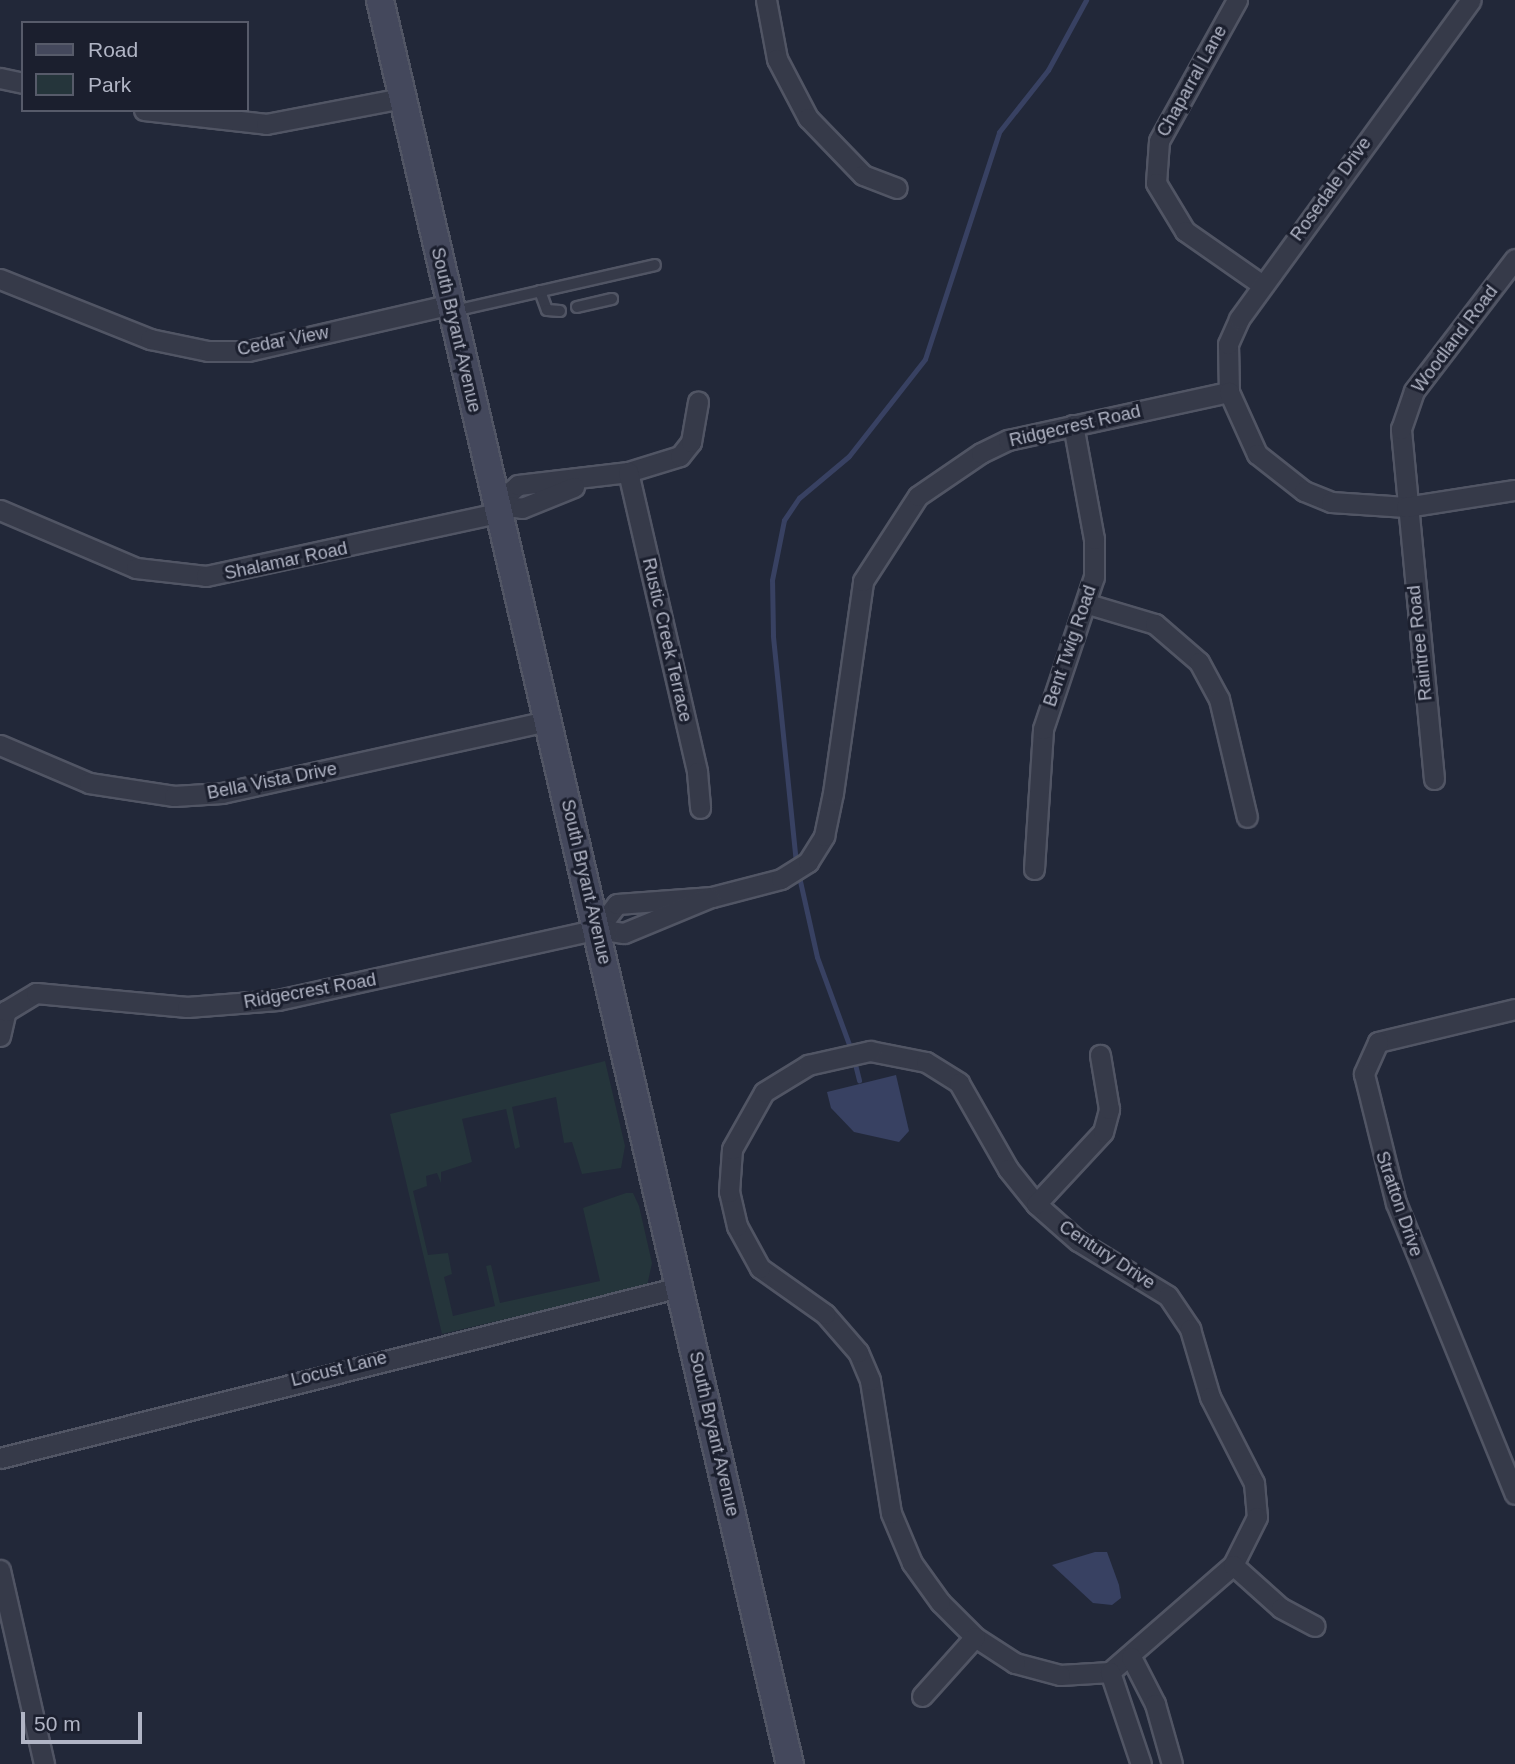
<!DOCTYPE html>
<html>
<head>
<meta charset="utf-8">
<style>
	body { margin:0 }
	#map { position:relative; width:1515px; height:1764px; overflow:hidden; background:#222839; font-family:Arial,sans-serif }
	div>[style] { position:absolute }
	.green>* { inset:0; background:#25353b }
	.water>* { inset:0; background:#384162 }
	.stream>* { height:5px; margin:-2.5px; padding:0 2.5px; transform-origin:2.5px; border-radius:2.5px; background:#384162 }
	.roads { filter:drop-shadow(2px 0 #515564) drop-shadow(-2px 0 #515564) drop-shadow(0 2px #515564) drop-shadow(0 -2px #515564) }
	.lane>* { height:10px; margin:-5px; padding:0 5px; transform-origin:5px; border-radius:5px; background:#363a49 }
	.street>* { height:19px; margin:-9.5px; padding:0 9.5px; transform-origin:9.5px; border-radius:9.5px; background:#363a49 }
	.secondary>* { height:26px; margin:-13px; padding:0 13px; transform-origin:13px; border-radius:13px; background:#44485c }
	span { translate:-50% -50%; white-space:nowrap; text-align:center; line-height:1.15; -webkit-text-stroke:6px #1b1f2e; paint-order:stroke }
	.street-label { font-size:18px; color:#b1b5c5 }
	.legend { position:absolute; left:21px; top:21px; width:228px; height:91px; box-sizing:border-box; background:#1b1f2e; border:2px solid #575b6a; margin:0; padding:9px 12px; list-style:none; font-size:21px; color:#b1b5c5 }
	.legend li { display:flex; align-items:center; gap:14px; height:35px }
	.legend b { width:35px; border:2px solid #575b6a }
	.scale { position:absolute; left:21px; top:1712px; width:121px; height:32px; box-sizing:border-box; border:4px solid #b1b5c5; border-top:0; padding-left:9px; font-size:21px; line-height:24px; white-space:nowrap; color:#b1b5c5; -webkit-text-stroke:5px #1b1f2e; paint-order:stroke }
</style>
</head>
<body>
<div id="map">
	<div class="green">
		<div style="clip-path:polygon(605px 1061px,625px 1146px,621px 1168px,582px 1174px,572px 1142px,564px 1143px,556px 1097px,512px 1107px,520px 1147px,515px 1149px,506px 1109px,462px 1119px,472px 1162px,441px 1172px,441px 1183px,437px 1173px,426px 1176px,427px 1186px,413px 1191px,428px 1255px,448px 1253px,452px 1274px,444px 1277px,453px 1316px,495px 1306px,486px 1266px,491px 1265px,500px 1303px,600px 1281px,583px 1208px,626px 1193px,633px 1193px,639px 1206px,652px 1263px,647px 1286px,442px 1334px,390px 1114px)"></div>
	</div>
	<div class="water">
		<div style="clip-path:polygon(896px 1075px,909px 1131px,899px 1142px,854px 1132px,831px 1108px,827px 1092px)"></div>
		<div style="clip-path:polygon(1095px 1552px,1107px 1552px,1119px 1585px,1121px 1598px,1112px 1605px,1093px 1603px,1052px 1565px)"></div>
	</div>
	<div class="stream">
		<div style="left:796px;top:863px;width:229px;rotate:-95.8deg"></div>
		<div style="left:773px;top:635px;width:55px;rotate:-91deg"></div>
		<div style="left:772px;top:580px;width:61px;rotate:-78.7deg"></div>
		<div style="left:784px;top:520px;width:27px;rotate:-56deg"></div>
		<div style="left:799px;top:498px;width:65px;rotate:-40deg"></div>
		<div style="left:849px;top:456px;width:123px;rotate:-51.9deg"></div>
		<div style="left:925px;top:359px;width:239px;rotate:-71.9deg"></div>
		<div style="left:999px;top:132px;width:79px;rotate:-51.7deg"></div>
		<div style="left:1048px;top:70px;width:80px;rotate:-61.5deg"></div>
		<div style="left:798px;top:872px;width:87px;rotate:77.4deg"></div>
		<div style="left:817px;top:957px;width:99px;rotate:69.9deg"></div>
		<div style="left:854px;top:1060px;width:21px;rotate:76deg"></div>
	</div>
	<div class="roads">
		<div class="lane">
			<div style="left:540px;top:291px;width:20px;rotate:70deg"></div>
			<div style="left:547px;top:310px;width:13px;rotate:4deg"></div>
			<div style="left:577px;top:307px;width:36px;rotate:-13deg"></div>
			<div style="left:454px;top:311px;width:206px;rotate:-12.9deg"></div>
		</div>
		<div class="street">
			<div style="left:766px;top:0;width:60px;rotate:79.4deg"></div>
			<div style="left:777px;top:59px;width:67px;rotate:62.3deg"></div>
			<div style="left:808px;top:118px;width:79px;rotate:46deg"></div>
			<div style="left:863px;top:175px;width:36px;rotate:21deg"></div>
			<div style="left:1237px;top:0;width:161px;rotate:119deg"></div>
			<div style="left:1159px;top:141px;width:42px;rotate:94.1deg"></div>
			<div style="left:1156px;top:183px;width:56px;rotate:58.9deg"></div>
			<div style="left:1185px;top:231px;width:93px;rotate:34.9deg"></div>
			<div style="left:0;top:78px;width:24px;rotate:12deg"></div>
			<div style="left:144px;top:110px;width:123px;rotate:6.5deg"></div>
			<div style="left:266px;top:124px;width:138px;rotate:-10.8deg"></div>
			<div style="left:0;top:279px;width:162px;rotate:21.8deg"></div>
			<div style="left:150px;top:339px;width:59px;rotate:11.7deg"></div>
			<div style="left:208px;top:351px;width:40px"></div>
			<div style="left:248px;top:351px;width:208px;rotate:-13deg"></div>
			<div style="left:1229px;top:392px;width:48px;rotate:-91.2deg"></div>
			<div style="left:1228px;top:344px;width:27px;rotate:-66deg"></div>
			<div style="left:1239px;top:319px;width:394px;rotate:-54deg"></div>
			<div style="left:628px;top:472px;width:54px;rotate:-17.1deg"></div>
			<div style="left:680px;top:456px;width:18px;rotate:-52deg"></div>
			<div style="left:691px;top:442px;width:41px;rotate:-80.1deg"></div>
			<div style="left:495px;top:505px;width:30px;rotate:-41deg"></div>
			<div style="left:518px;top:485px;width:111px;rotate:-6.7deg"></div>
			<div style="left:628px;top:472px;width:308px;rotate:77deg"></div>
			<div style="left:697px;top:772px;width:36px;rotate:85deg"></div>
			<div style="left:495px;top:505px;width:27px;rotate:6deg"></div>
			<div style="left:522px;top:508px;width:56px;rotate:-22deg"></div>
			<div style="left:0;top:510px;width:148px;rotate:23.1deg"></div>
			<div style="left:136px;top:568px;width:70px;rotate:6.5deg"></div>
			<div style="left:206px;top:576px;width:298px;rotate:-12.2deg"></div>
			<div style="left:1088px;top:604px;width:70px;rotate:16.6deg"></div>
			<div style="left:1155px;top:624px;width:58px;rotate:40.8deg"></div>
			<div style="left:1199px;top:662px;width:42px;rotate:61.6deg"></div>
			<div style="left:1219px;top:699px;width:121px;rotate:76.7deg"></div>
			<div style="left:0;top:745px;width:97px;rotate:23.1deg"></div>
			<div style="left:89px;top:783px;width:86px;rotate:8.7deg"></div>
			<div style="left:174px;top:796px;width:48px;rotate:-3.6deg"></div>
			<div style="left:222px;top:793px;width:334px;rotate:-12.5deg"></div>
			<div style="left:1434px;top:779px;width:352px;rotate:-95.4deg"></div>
			<div style="left:1401px;top:429px;width:40px;rotate:-71.1deg"></div>
			<div style="left:1414px;top:391px;width:166px;rotate:-52.6deg"></div>
			<div style="left:1034px;top:869px;width:140px;rotate:-86.3deg"></div>
			<div style="left:1043px;top:729px;width:160px;rotate:-71.5deg"></div>
			<div style="left:1094px;top:577px;width:38px;rotate:-90deg"></div>
			<div style="left:1094px;top:539px;width:116px;rotate:-100.4deg"></div>
			<div style="left:598px;top:929px;width:31px;rotate:-53deg"></div>
			<div style="left:617px;top:904px;width:95px;rotate:-4.2deg"></div>
			<div style="left:712px;top:897px;width:71px;rotate:-14.6deg"></div>
			<div style="left:781px;top:879px;width:32px;rotate:-32deg"></div>
			<div style="left:808px;top:862px;width:31px;rotate:-58deg"></div>
			<div style="left:824px;top:836px;width:44px;rotate:-78.2deg"></div>
			<div style="left:833px;top:793px;width:214px;rotate:-81.9deg"></div>
			<div style="left:863px;top:581px;width:101px;rotate:-57.1deg"></div>
			<div style="left:918px;top:496px;width:76px;rotate:-34.3deg"></div>
			<div style="left:981px;top:453px;width:30px;rotate:-26deg"></div>
			<div style="left:1008px;top:440px;width:226px;rotate:-12.3deg"></div>
			<div style="left:1229px;top:392px;width:68px;rotate:65.7deg"></div>
			<div style="left:1257px;top:454px;width:60px;rotate:38.2deg"></div>
			<div style="left:1304px;top:491px;width:29px;rotate:22deg"></div>
			<div style="left:1331px;top:502px;width:75px;rotate:3.8deg"></div>
			<div style="left:1406px;top:507px;width:110px;rotate:-8.9deg"></div>
			<div style="left:1515px;top:1009px;width:141px;rotate:166.5deg"></div>
			<div style="left:1378px;top:1042px;width:35px;rotate:114deg"></div>
			<div style="left:1364px;top:1074px;width:133px;rotate:76.1deg"></div>
			<div style="left:1396px;top:1203px;width:314px;rotate:67.8deg"></div>
			<div style="left:0;top:1036px;width:26px;rotate:-77deg"></div>
			<div style="left:6px;top:1011px;width:35px;rotate:-31deg"></div>
			<div style="left:36px;top:993px;width:152px;rotate:5.3deg"></div>
			<div style="left:187px;top:1007px;width:91px;rotate:-4.4deg"></div>
			<div style="left:278px;top:1000px;width:328px;rotate:-12.5deg"></div>
			<div style="left:598px;top:929px;width:26px;rotate:9deg"></div>
			<div style="left:624px;top:933px;width:92px;rotate:-22.4deg"></div>
			<div style="left:870px;top:1051px;width:57px;rotate:11.1deg"></div>
			<div style="left:926px;top:1062px;width:39px;rotate:32deg"></div>
			<div style="left:959px;top:1083px;width:99px;rotate:60.3deg"></div>
			<div style="left:1008px;top:1169px;width:45px;rotate:51.3deg"></div>
			<div style="left:1036px;top:1204px;width:56px;rotate:41.4deg"></div>
			<div style="left:1078px;top:1241px;width:105px;rotate:31.4deg"></div>
			<div style="left:1168px;top:1296px;width:40px;rotate:56deg"></div>
			<div style="left:1190px;top:1329px;width:71px;rotate:73.6deg"></div>
			<div style="left:1210px;top:1397px;width:97px;rotate:62.9deg"></div>
			<div style="left:1254px;top:1483px;width:34px;rotate:85deg"></div>
			<div style="left:1257px;top:1517px;width:54px;rotate:116.6deg"></div>
			<div style="left:1233px;top:1565px;width:163px;rotate:139deg"></div>
			<div style="left:1110px;top:1672px;width:50px;rotate:176.6deg"></div>
			<div style="left:1060px;top:1675px;width:47px;rotate:-165.1deg"></div>
			<div style="left:1015px;top:1663px;width:48px;rotate:-147deg"></div>
			<div style="left:975px;top:1637px;width:49px;rotate:-135deg"></div>
			<div style="left:940px;top:1602px;width:48px;rotate:-125.7deg"></div>
			<div style="left:912px;top:1563px;width:54px;rotate:-112.8deg"></div>
			<div style="left:891px;top:1513px;width:135px;rotate:-99deg"></div>
			<div style="left:870px;top:1380px;width:30px;rotate:-113deg"></div>
			<div style="left:858px;top:1352px;width:50px;rotate:-131deg"></div>
			<div style="left:825px;top:1314px;width:80px;rotate:-144.7deg"></div>
			<div style="left:760px;top:1268px;width:48px;rotate:-118.7deg"></div>
			<div style="left:737px;top:1226px;width:35px;rotate:-103deg"></div>
			<div style="left:729px;top:1192px;width:43px;rotate:-86deg"></div>
			<div style="left:732px;top:1149px;width:65px;rotate:-60.7deg"></div>
			<div style="left:764px;top:1092px;width:52px;rotate:-31.5deg"></div>
			<div style="left:808px;top:1065px;width:64px;rotate:-12.7deg"></div>
			<div style="left:1036px;top:1204px;width:98px;rotate:-47.1deg"></div>
			<div style="left:1103px;top:1132px;width:24px;rotate:-75deg"></div>
			<div style="left:1109px;top:1109px;width:55px;rotate:-99.5deg"></div>
			<div style="left:0;top:1458px;width:701px;rotate:-14.12deg"></div>
			<div style="left:1233px;top:1565px;width:64px;rotate:41.9deg"></div>
			<div style="left:1281px;top:1608px;width:38px;rotate:28deg"></div>
			<div style="left:0;top:1570px;width:199px;rotate:77.2deg"></div>
			<div style="left:1131px;top:1657px;width:53px;rotate:62.9deg"></div>
			<div style="left:1155px;top:1704px;width:62px;rotate:74.2deg"></div>
			<div style="left:1110px;top:1672px;width:97px;rotate:71.4deg"></div>
			<div style="left:922px;top:1696px;width:79px;rotate:-48.1deg"></div>
		</div>
		<div class="secondary">
			<div style="left:380px;top:0;width:1811px;rotate:76.92deg"></div>
		</div>
	</div>
	<div class="street-label">
		<span style="left:1192px;top:81px;rotate:-61deg">Chaparral Lane</span>
		<span style="left:1331px;top:189px;rotate:-54deg">Rosedale Drive</span>
		<span style="left:456px;top:330px;rotate:77deg">South Bryant Avenue</span>
		<span style="left:1455px;top:339px;rotate:-53deg">Woodland Road</span>
		<span style="left:283px;top:341px;rotate:-11deg">Cedar View</span>
		<span style="left:1075px;top:426px;rotate:-13deg">Ridgecrest Road</span>
		<span style="left:286px;top:561px;rotate:-12deg">Shalamar Road</span>
		<span style="left:667px;top:640px;rotate:77deg">Rustic Creek Terrace</span>
		<span style="left:1420px;top:643px;rotate:-96deg">Raintree Road</span>
		<span style="left:1070px;top:646px;rotate:-71deg">Bent Twig Road</span>
		<span style="left:272px;top:781px;rotate:-11deg">Bella Vista Drive</span>
		<span style="left:586px;top:882px;rotate:77deg">South Bryant Avenue</span>
		<span style="left:310px;top:991px;rotate:-10deg">Ridgecrest Road</span>
		<span style="left:1399px;top:1204px;rotate:71deg">Stratton Drive</span>
		<span style="left:1107px;top:1255px;rotate:33deg">Century Drive</span>
		<span style="left:339px;top:1369px;rotate:-14deg">Locust Lane</span>
		<span style="left:714px;top:1434px;rotate:77deg">South Bryant Avenue</span>
	</div>
	<ul class="legend">
	<li><b style="height:9px;background:#44485c"></b>Road</li>
	<li><b style="height:19px;background:#25353b"></b>Park</li>
	</ul>
	<div class="scale">50 m</div>
</div>
</body>
</html>
